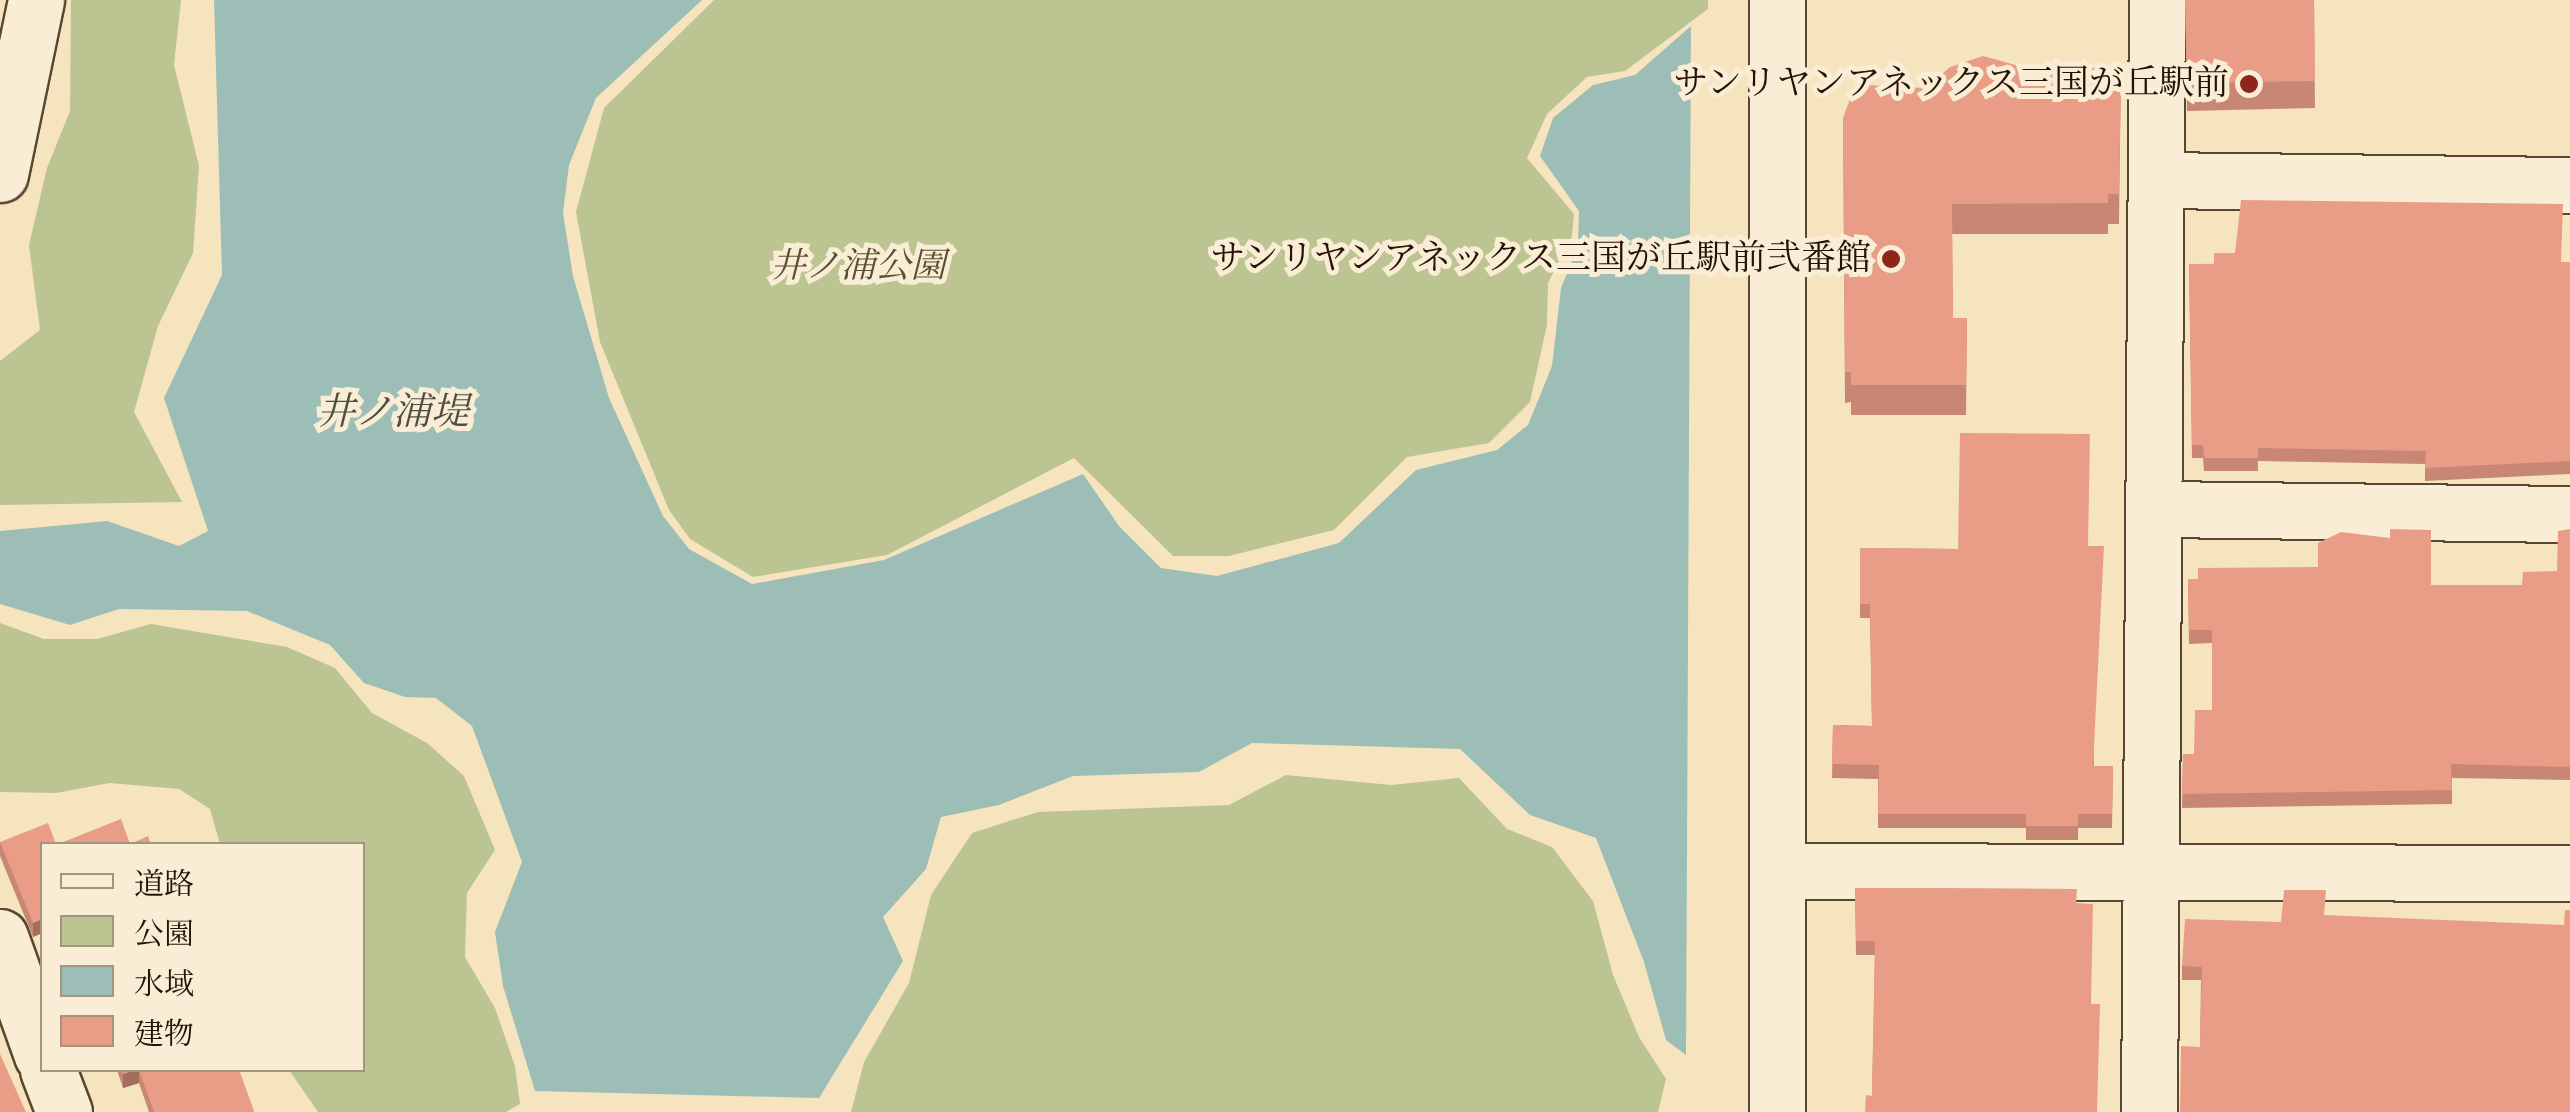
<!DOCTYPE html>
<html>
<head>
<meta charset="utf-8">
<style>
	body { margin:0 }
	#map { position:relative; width:2570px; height:1112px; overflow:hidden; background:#f6e4be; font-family:"IM FELL DW Pica","Noto Serif JP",serif }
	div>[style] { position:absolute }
	.green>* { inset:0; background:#bcc491 }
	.water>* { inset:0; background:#9dbeb6 }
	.roads { filter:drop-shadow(2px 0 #584732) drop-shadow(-2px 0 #584732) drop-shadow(0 2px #584732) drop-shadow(0 -2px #584732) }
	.minor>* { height:55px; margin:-27.5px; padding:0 27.5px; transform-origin:27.5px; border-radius:27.5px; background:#f9edd5 }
	.wall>* { inset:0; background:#c88774 }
	.shaded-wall>* { inset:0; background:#a36e5e }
	.building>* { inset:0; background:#e99d87 }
	.dots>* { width:28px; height:28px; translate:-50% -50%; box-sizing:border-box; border:5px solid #f9edd5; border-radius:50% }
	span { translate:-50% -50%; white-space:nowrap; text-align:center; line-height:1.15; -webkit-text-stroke:10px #f9edd5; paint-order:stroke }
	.poi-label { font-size:35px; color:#231304 }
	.right { translate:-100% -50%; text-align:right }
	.park-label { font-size:35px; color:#595135; font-style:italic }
	.water-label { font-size:38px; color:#4e4f42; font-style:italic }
	.legend { position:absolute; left:40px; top:842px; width:325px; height:230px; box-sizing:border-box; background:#f9edd5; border:2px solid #a39681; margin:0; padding:12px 18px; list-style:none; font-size:30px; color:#231304 }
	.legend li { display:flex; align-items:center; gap:20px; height:50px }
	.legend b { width:50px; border:2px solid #a39681 }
</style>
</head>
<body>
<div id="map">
	<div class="green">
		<div style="clip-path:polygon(71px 0,181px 0,174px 65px,199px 166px,193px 253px,158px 326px,134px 412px,182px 502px,0 505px,0 361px,40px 330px,29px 245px,47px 168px,70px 111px)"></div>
		<div style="clip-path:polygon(714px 0,1708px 0,1708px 9px,1625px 71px,1587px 77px,1547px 114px,1527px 158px,1574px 214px,1572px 236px,1548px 283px,1547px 325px,1530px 402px,1489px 443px,1407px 457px,1334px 530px,1229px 556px,1173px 556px,1074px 458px,887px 555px,753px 577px,690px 539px,669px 510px,600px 342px,576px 212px,604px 108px)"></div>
		<div style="clip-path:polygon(0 623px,44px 639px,97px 639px,151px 624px,287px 647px,335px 668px,372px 713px,427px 743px,464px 776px,495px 850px,467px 893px,465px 957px,495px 1008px,515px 1066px,520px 1104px,506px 1112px,318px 1112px,289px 1070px,362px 1070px,362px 844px,220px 844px,210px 809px,179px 789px,110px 783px,56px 793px,0 792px)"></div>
		<div style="clip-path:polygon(1286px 775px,1391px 785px,1459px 778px,1507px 829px,1552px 847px,1593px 901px,1613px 975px,1639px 1037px,1666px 1079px,1658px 1112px,851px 1112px,864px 1062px,909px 983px,931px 895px,972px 833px,1038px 812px,1229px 805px)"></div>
	</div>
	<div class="water">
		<div style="clip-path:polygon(214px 0,702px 0,596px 98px,569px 165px,563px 213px,573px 276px,609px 398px,663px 516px,689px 549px,752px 584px,884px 560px,1083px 474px,1119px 526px,1161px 568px,1217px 576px,1339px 543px,1416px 470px,1497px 450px,1528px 425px,1552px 366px,1561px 288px,1578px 246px,1579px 211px,1540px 156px,1553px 118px,1593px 85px,1635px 75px,1691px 26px,1686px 1055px,1666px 1040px,1644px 962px,1596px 838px,1530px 815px,1460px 749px,1252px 743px,1199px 772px,1073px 776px,999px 805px,941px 817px,926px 869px,883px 917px,903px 961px,819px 1098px,535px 1091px,503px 986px,495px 932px,522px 862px,472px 726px,436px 698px,405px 697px,364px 683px,330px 645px,247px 611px,119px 609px,70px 625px,0 604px,0 531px,107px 521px,179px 546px,208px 531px,164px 398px,222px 275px)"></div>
	</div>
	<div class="roads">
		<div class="minor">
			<div style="left:0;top:174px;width:178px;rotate:-78.3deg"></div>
			<div style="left:2156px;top:180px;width:414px;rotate:0.7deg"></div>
			<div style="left:2158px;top:509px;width:412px;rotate:0.7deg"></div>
			<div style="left:1778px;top:871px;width:792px;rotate:0.14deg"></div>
			<div style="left:0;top:937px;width:125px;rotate:70.4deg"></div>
			<div style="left:48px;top:1070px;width:45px;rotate:69.1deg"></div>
			<div style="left:1777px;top:1112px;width:1112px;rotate:-90deg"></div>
			<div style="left:2149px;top:1112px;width:1112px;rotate:-89.59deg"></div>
		</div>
	</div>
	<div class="wall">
		<div style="clip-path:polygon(2185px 0,2314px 2px,2315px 108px,2187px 111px)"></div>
		<div style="clip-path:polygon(2023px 67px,2121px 68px,2119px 224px,2108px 224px,2108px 234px,1952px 234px,1953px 318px,1967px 318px,1966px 415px,1851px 415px,1851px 402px,1845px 403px,1843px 118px,1926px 88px)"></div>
		<div style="clip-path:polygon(2570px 262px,2570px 474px,2425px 481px,2425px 464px,2258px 461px,2258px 471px,2204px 471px,2203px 458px,2192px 458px,2189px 264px)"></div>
		<div style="clip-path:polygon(2570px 529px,2570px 780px,2452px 778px,2452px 804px,2182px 808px,2183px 754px,2194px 754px,2212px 710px,2212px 643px,2189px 644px,2188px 579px,2431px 585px,2522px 585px,2557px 571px)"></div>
		<div style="clip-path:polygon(2088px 546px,2094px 766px,2113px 766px,2112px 828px,2078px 828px,2078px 840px,2026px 840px,2026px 828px,1878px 828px,1878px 779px,1832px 778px,1833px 725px,1872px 726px,1870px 618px,1860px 618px,1860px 548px,1958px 549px)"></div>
		<div style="clip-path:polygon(0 842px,42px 844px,42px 933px,33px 937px,0 856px)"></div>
		<div style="clip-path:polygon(1855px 888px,2077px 889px,1872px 1096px,1875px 955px,1856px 955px)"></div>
		<div style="clip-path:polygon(2325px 915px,2570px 1112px,2200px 1047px,2201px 980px,2182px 980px,2182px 966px,2281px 922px)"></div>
		<div style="clip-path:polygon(117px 1070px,239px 1070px,254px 1112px,149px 1112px,139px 1083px,123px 1088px)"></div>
	</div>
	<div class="shaded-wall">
		<div style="clip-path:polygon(42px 919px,42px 933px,33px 937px,33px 923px)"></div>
		<div style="clip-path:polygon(136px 1070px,139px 1070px,139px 1083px,123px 1088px,123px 1074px)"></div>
	</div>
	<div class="building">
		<div style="clip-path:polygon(2185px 0,2314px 0,2315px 81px,2187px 83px)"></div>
		<div style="clip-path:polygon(1983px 56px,2023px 67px,2121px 68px,2119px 194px,2108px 194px,2108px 203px,1952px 204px,1953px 318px,1967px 318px,1966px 385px,1851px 385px,1851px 372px,1845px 372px,1843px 118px,1851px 96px,1864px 85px,1926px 88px,1950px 67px)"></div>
		<div style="clip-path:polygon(2241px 200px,2563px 204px,2561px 262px,2570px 262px,2570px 461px,2425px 468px,2426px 451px,2258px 448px,2258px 458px,2204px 458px,2203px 445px,2192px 445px,2189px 264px,2214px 264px,2214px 253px,2235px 253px)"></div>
		<div style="clip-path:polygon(1960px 433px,2090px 434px,2088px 546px,2104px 546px,2093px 766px,2113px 766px,2112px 814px,2078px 814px,2078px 826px,2026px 826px,2026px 814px,1878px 814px,1879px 765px,1832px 764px,1833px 725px,1872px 726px,1870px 604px,1860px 604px,1860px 548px,1958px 549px)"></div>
		<div style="clip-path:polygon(2390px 529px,2431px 530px,2431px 585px,2522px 585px,2523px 572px,2557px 571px,2558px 531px,2570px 529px,2570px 767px,2451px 764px,2452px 790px,2182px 794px,2183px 754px,2194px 754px,2195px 710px,2212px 710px,2212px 630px,2189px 630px,2188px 579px,2198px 579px,2198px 568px,2318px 567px,2318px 543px,2341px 532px,2390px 538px)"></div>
		<div style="clip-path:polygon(121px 819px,130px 844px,148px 836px,151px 844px,58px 844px)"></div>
		<div style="clip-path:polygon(48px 823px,56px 844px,42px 844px,42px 919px,33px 923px,0 842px)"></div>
		<div style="clip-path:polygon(1855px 888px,2077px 889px,2076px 903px,2093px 904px,2091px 1004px,2100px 1004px,2097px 1112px,1865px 1112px,1866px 1095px,1872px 1096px,1875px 941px,1856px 941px)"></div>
		<div style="clip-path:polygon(2284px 890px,2326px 890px,2324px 915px,2564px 925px,2565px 910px,2570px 910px,2570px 1112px,2180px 1112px,2181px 1046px,2200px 1047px,2202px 967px,2182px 966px,2185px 919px,2281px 922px)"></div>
		<div style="clip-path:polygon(0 1054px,26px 1112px,0 1112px)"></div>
		<div style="clip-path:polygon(122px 1070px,136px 1070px,123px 1074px)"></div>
		<div style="clip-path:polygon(139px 1070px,239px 1070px,254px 1112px,154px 1112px)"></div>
	</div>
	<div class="dots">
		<div style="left:2249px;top:84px;background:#8f2418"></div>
		<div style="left:1891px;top:259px;background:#8f2418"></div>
	</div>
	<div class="poi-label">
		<span class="right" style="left:2229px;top:84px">サンリヤンアネックス三国が丘駅前</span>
		<span class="right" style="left:1871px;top:259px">サンリヤンアネックス三国が丘駅前弐番館</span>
	</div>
	<div class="park-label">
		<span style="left:858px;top:267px">井ノ浦公園</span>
	</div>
	<div class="water-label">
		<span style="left:393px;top:414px">井ノ浦堤</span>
	</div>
	<ul class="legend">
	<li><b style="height:12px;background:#f9edd5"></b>道路</li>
	<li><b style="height:28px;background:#bcc491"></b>公園</li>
	<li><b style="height:28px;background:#9dbeb6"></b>水域</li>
	<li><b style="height:28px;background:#e99d87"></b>建物</li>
	</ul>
</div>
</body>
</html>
